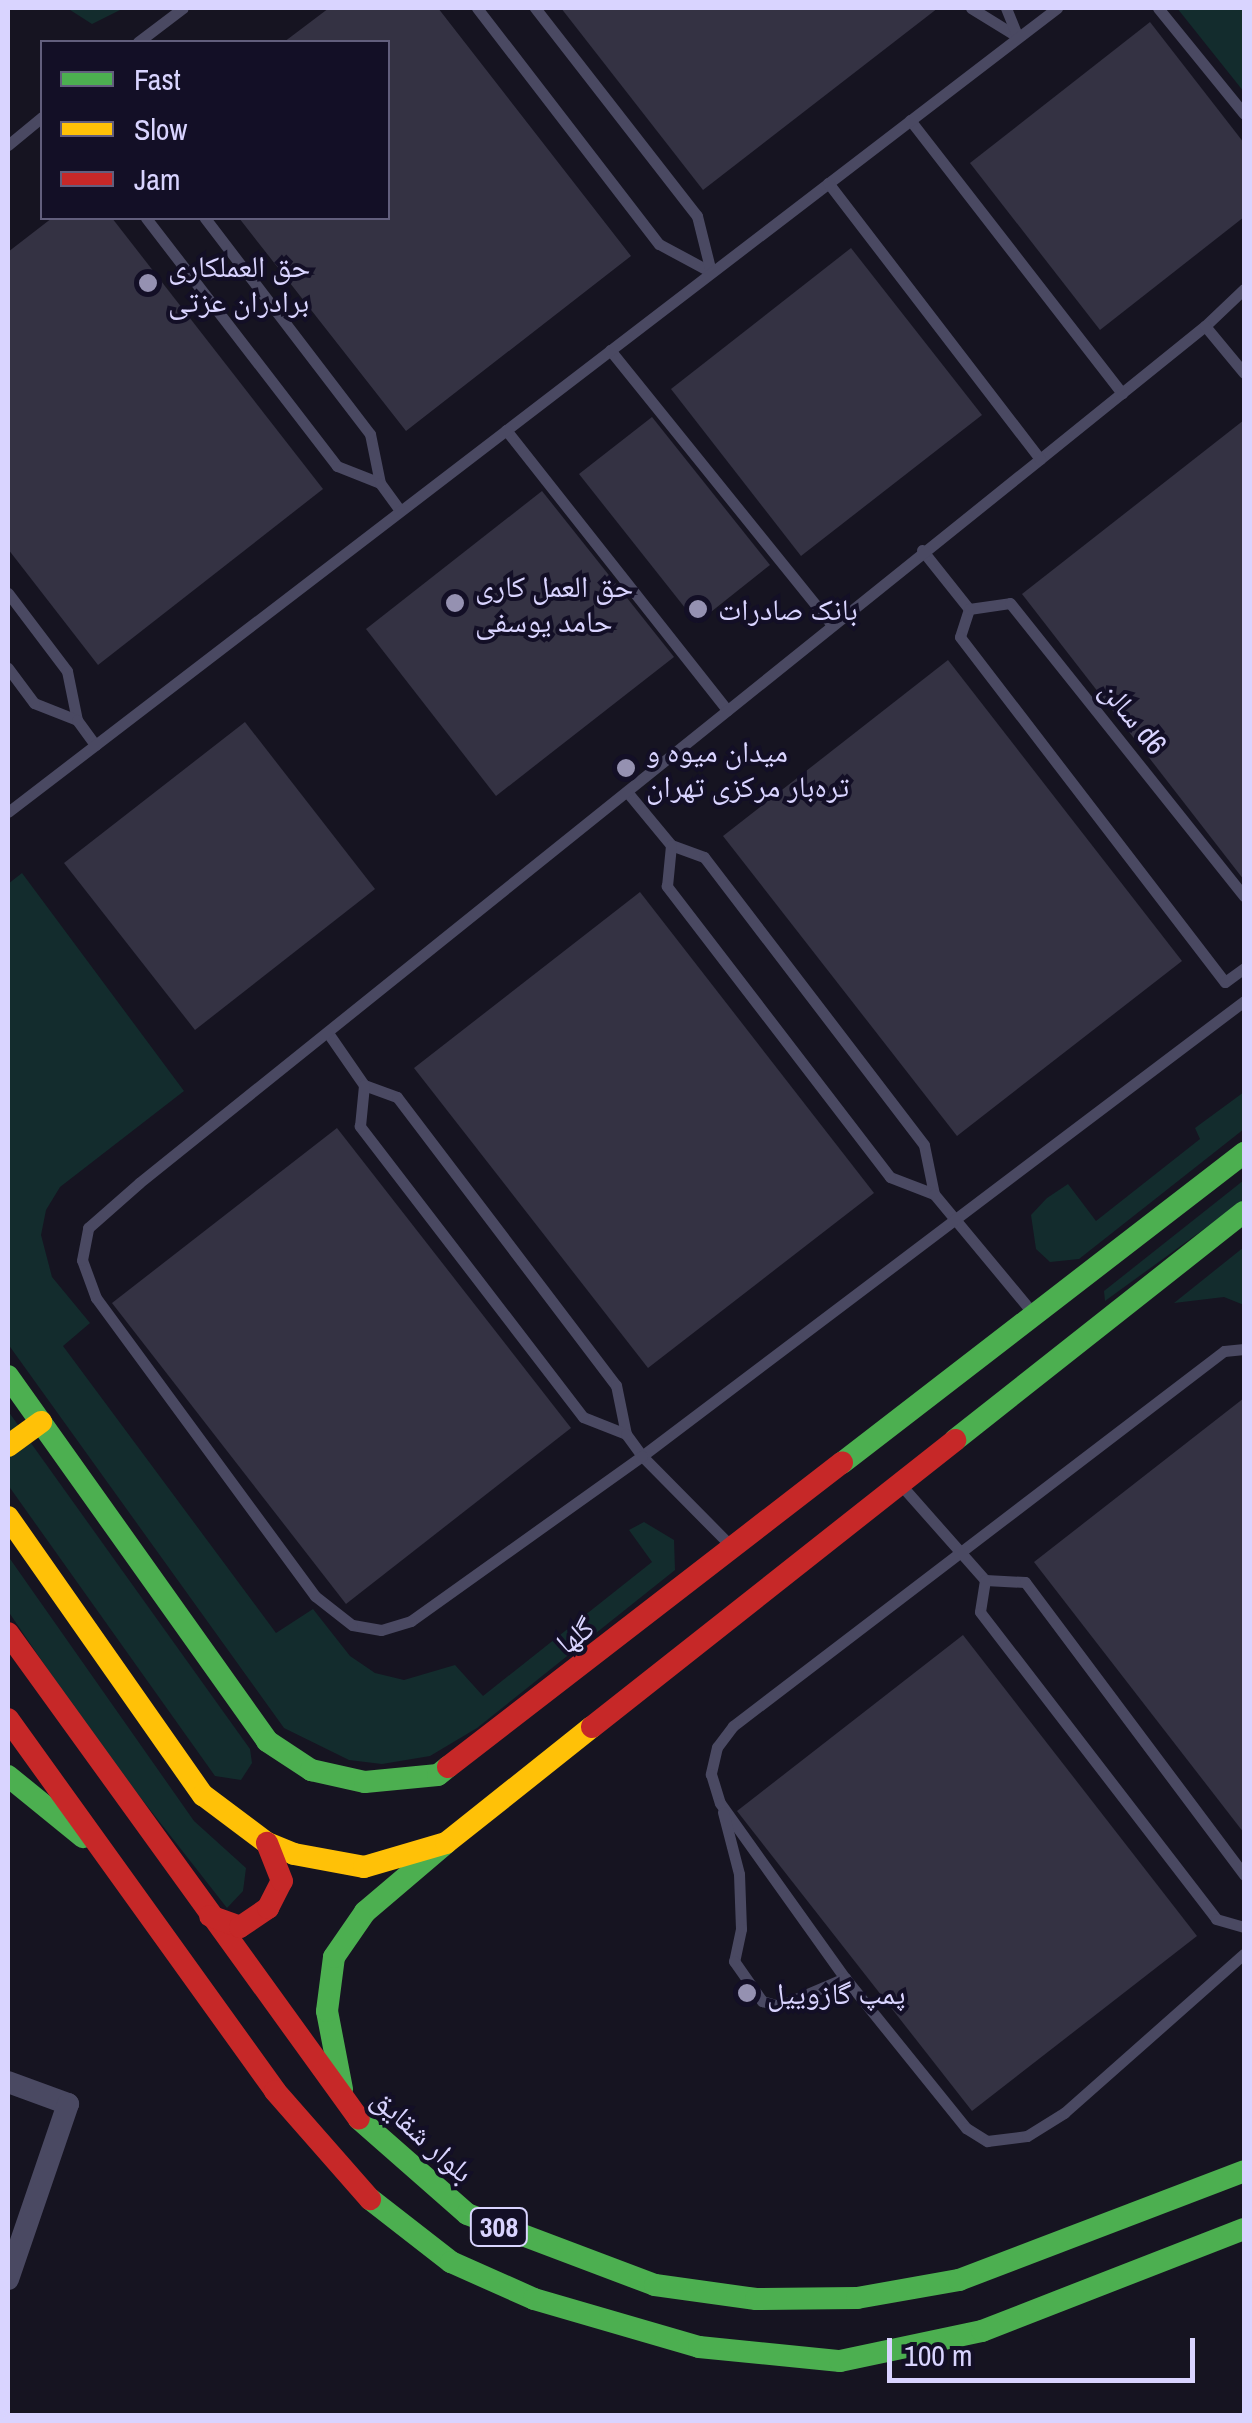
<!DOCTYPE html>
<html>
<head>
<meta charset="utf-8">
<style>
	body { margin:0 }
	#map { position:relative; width:1252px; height:2423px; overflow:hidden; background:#161421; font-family:"Archivo Narrow","Noto Naskh Arabic",sans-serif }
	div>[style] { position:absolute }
	.green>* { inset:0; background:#132c2d }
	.building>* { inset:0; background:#343243 }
	.lane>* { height:11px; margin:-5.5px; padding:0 5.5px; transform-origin:5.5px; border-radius:5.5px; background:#4a4962 }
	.street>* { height:22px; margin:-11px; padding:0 11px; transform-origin:11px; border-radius:11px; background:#4a4962 }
	.fast>* { height:22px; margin:-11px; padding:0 11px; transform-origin:11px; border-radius:11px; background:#4caf50 }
	.slow>* { height:22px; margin:-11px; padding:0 11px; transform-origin:11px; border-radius:11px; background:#ffc107 }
	.jam>* { height:22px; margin:-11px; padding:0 11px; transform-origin:11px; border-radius:11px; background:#c62828 }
	.dots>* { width:28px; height:28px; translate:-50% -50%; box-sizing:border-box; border:5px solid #130f26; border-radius:50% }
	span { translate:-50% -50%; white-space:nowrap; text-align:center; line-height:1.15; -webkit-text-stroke:8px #130f26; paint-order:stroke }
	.shield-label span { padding:2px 8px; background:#130f26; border:2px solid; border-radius:8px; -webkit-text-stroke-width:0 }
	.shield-label { font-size:28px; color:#d9d4ff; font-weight:700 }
	.poi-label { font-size:30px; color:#d9d4ff }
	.left { translate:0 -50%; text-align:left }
	.street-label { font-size:30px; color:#d9d4ff }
	.frame { position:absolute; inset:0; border:10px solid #d9d4ff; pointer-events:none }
	.legend { position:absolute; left:40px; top:40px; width:350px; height:180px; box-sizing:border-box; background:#130f26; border:2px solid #625e7d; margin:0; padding:12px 18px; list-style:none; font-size:30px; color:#d9d4ff }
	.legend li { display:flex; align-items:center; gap:20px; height:50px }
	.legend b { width:50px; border:2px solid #625e7d }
	.scale { position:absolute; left:887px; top:2338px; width:308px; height:45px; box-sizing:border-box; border:5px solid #d9d4ff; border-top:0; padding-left:12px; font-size:30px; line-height:35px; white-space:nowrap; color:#d9d4ff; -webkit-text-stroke:8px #130f26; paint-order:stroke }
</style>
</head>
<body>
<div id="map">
	<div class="green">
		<div style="clip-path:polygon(67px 8px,124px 8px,92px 24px)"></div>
		<div style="clip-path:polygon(1177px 8px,1244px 8px,1244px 92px)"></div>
		<div style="clip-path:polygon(22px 873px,184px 1091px,60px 1187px,46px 1210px,41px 1235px,52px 1277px,90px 1323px,63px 1346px,276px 1633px,313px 1609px,350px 1656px,375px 1673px,404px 1680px,455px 1665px,483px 1696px,652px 1562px,629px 1530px,644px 1522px,674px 1540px,675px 1570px,477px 1728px,430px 1756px,382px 1764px,349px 1760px,284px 1728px,8px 1344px,8px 884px)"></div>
		<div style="clip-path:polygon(1244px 1092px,1244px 1129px,1079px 1259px,1050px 1262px,1036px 1249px,1031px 1215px,1047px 1198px,1068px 1184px,1096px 1221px,1200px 1139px,1195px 1128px)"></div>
		<div style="clip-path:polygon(1244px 1180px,1244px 1200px,1105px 1301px,1104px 1291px)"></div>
		<div style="clip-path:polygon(1244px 1247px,1244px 1305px,1224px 1297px,1174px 1303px)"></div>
		<div style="clip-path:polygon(8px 1411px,250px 1749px,252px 1763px,241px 1780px,215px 1776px,8px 1485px)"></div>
		<div style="clip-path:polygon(8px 1556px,194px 1821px,246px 1868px,243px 1891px,227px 1908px,97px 1742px,8px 1611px)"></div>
	</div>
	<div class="building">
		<div style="clip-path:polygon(329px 8px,438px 8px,631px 256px,406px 431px,239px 218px,388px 218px,388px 42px,284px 42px)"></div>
		<div style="clip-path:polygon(561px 8px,938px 8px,703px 190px)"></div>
		<div style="clip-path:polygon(1150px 22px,1244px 143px,1244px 217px,1100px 330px,970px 163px)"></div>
		<div style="clip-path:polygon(52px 218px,112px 218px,323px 489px,98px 665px,8px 549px,8px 252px)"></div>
		<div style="clip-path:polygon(851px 248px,982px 415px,801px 556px,671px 389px)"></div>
		<div style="clip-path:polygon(652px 417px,770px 565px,697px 623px,579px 474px)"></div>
		<div style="clip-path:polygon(1244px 420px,1244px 880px,1022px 594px)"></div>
		<div style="clip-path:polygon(542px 491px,674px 657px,496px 796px,366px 629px)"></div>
		<div style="clip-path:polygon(948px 660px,1182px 961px,957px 1136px,723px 836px)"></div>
		<div style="clip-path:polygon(245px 722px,375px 889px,195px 1030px,64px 863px)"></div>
		<div style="clip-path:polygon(640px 892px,874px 1193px,648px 1368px,414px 1068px)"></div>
		<div style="clip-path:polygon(337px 1128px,571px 1428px,346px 1604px,112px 1303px)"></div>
		<div style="clip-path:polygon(1244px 1398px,1244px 1833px,1034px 1562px)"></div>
		<div style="clip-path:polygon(963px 1635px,1197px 1936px,972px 2111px,737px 1811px)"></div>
	</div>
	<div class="lane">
		<div style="left:477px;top:8px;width:298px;rotate:52.4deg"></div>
		<div style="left:659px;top:244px;width:59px;rotate:28.3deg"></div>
		<div style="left:711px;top:272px;width:58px;rotate:-104deg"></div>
		<div style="left:697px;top:216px;width:264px;rotate:-127.9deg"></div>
		<div style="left:971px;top:8px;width:55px;rotate:31.7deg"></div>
		<div style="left:1006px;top:8px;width:31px;rotate:68deg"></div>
		<div style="left:1158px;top:8px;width:136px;rotate:50.9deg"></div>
		<div style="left:138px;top:42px;width:56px;rotate:-37.1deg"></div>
		<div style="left:910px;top:120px;width:346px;rotate:52.2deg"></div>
		<div style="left:8px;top:145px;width:44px;rotate:-39.5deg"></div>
		<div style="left:146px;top:218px;width:313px;rotate:52.4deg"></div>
		<div style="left:337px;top:466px;width:46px;rotate:21.6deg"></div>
		<div style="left:380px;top:483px;width:50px;rotate:-101.5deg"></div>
		<div style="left:370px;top:434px;width:272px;rotate:-127.4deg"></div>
		<div style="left:1205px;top:326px;width:54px;rotate:-43.5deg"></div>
		<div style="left:610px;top:350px;width:351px;rotate:51.1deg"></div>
		<div style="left:506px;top:430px;width:357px;rotate:51.7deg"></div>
		<div style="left:1040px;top:459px;width:212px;rotate:-38.9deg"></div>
		<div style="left:1205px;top:326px;width:61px;rotate:50.3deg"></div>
		<div style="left:380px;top:483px;width:34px;rotate:54deg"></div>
		<div style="left:922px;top:550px;width:75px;rotate:51.5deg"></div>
		<div style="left:8px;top:593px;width:98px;rotate:52.9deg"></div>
		<div style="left:67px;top:671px;width:50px;rotate:78.5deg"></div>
		<div style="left:77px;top:720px;width:46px;rotate:-158.4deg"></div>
		<div style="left:34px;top:703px;width:44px;rotate:-126.6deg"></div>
		<div style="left:969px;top:609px;width:29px;rotate:108deg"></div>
		<div style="left:960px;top:637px;width:435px;rotate:52.5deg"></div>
		<div style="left:1225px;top:982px;width:24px;rotate:-36deg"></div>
		<div style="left:969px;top:609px;width:41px;rotate:-8.3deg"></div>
		<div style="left:1010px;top:603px;width:375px;rotate:51.4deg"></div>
		<div style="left:77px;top:720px;width:31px;rotate:54deg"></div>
		<div style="left:628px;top:793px;width:67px;rotate:50.4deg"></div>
		<div style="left:671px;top:845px;width:35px;rotate:20deg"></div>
		<div style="left:704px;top:857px;width:362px;rotate:52.6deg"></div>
		<div style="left:924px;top:1145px;width:50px;rotate:78.5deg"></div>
		<div style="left:934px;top:1194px;width:47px;rotate:-158.9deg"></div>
		<div style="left:890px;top:1177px;width:367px;rotate:-127.5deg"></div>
		<div style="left:667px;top:886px;width:41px;rotate:-84.4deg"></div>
		<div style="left:8px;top:812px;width:1322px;rotate:-37.47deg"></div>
		<div style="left:328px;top:1033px;width:63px;rotate:55.3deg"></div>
		<div style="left:364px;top:1085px;width:35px;rotate:20deg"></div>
		<div style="left:397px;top:1097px;width:362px;rotate:52.8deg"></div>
		<div style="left:616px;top:1385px;width:50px;rotate:78.5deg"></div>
		<div style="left:626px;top:1434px;width:46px;rotate:-158.4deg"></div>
		<div style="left:583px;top:1417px;width:367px;rotate:-127.5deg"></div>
		<div style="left:360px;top:1126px;width:41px;rotate:-84.4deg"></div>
		<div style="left:934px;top:1194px;width:153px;rotate:50.3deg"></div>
		<div style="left:1244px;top:1349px;width:20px;rotate:174deg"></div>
		<div style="left:1224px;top:1351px;width:618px;rotate:142.63deg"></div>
		<div style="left:733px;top:1726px;width:26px;rotate:127deg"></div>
		<div style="left:717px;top:1747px;width:28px;rotate:103deg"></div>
		<div style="left:711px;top:1774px;width:30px;rotate:73deg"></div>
		<div style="left:720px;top:1803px;width:215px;rotate:54.5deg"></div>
		<div style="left:845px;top:1978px;width:193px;rotate:51.1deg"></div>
		<div style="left:966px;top:2128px;width:25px;rotate:32deg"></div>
		<div style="left:987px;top:2141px;width:40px;rotate:-7.1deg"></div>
		<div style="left:1027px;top:2136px;width:44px;rotate:-31.9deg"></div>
		<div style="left:1064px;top:2113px;width:240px;rotate:-41.5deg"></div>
		<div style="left:626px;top:1434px;width:27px;rotate:54deg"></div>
		<div style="left:642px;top:1456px;width:755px;rotate:-37.08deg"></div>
		<div style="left:901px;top:1485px;width:127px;rotate:48.5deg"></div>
		<div style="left:985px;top:1580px;width:40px;rotate:2.9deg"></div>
		<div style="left:1025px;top:1582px;width:366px;rotate:53.2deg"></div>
		<div style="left:731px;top:1546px;width:127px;rotate:-134.7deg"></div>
		<div style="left:642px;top:1456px;width:284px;rotate:144.5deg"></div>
		<div style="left:411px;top:1621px;width:31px;rotate:163deg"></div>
		<div style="left:381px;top:1630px;width:29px;rotate:-170deg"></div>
		<div style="left:352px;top:1625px;width:47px;rotate:-141.9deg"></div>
		<div style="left:315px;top:1596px;width:370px;rotate:-126.3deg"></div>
		<div style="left:96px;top:1298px;width:40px;rotate:-110.2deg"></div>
		<div style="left:82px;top:1260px;width:33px;rotate:-79deg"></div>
		<div style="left:88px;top:1228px;width:68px;rotate:-41.4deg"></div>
		<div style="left:139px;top:1183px;width:1156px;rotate:-38.78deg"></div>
		<div style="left:1040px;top:459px;width:348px;rotate:-127.5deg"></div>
		<div style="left:985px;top:1580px;width:32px;rotate:99deg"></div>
		<div style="left:980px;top:1612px;width:387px;rotate:52.4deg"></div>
		<div style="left:1216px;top:1919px;width:29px;rotate:16deg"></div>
		<div style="left:723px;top:1812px;width:64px;rotate:75.5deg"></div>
		<div style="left:739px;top:1874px;width:55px;rotate:87.9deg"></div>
		<div style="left:741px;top:1929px;width:33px;rotate:102deg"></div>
		<div style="left:734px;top:1961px;width:49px;rotate:55deg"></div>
		<div style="left:762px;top:2001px;width:18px;rotate:16deg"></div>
		<div style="left:779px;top:2006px;width:72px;rotate:-23deg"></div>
	</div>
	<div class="street">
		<div style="left:8px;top:2082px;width:64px;rotate:20.1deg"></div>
		<div style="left:68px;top:2104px;width:185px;rotate:108.9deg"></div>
	</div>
	<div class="fast">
		<div style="left:8px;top:1376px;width:448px;rotate:54.6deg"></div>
		<div style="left:267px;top:1741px;width:53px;rotate:33.4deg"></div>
		<div style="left:311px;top:1770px;width:55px;rotate:12.5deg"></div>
		<div style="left:365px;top:1782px;width:73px;rotate:-5.5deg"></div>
		<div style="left:438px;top:1775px;width:13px;rotate:-39deg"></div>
		<div style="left:955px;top:1440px;width:368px;rotate:-38.3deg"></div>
		<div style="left:842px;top:1463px;width:508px;rotate:-37.64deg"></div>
		<div style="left:8px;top:1776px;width:97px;rotate:39.1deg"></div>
		<div style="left:342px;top:2089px;width:79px;rotate:-100.9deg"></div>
		<div style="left:327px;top:2011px;width:54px;rotate:-82.6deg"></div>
		<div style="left:334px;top:1957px;width:55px;rotate:-55.4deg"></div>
		<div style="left:365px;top:1912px;width:106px;rotate:-40.4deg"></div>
		<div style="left:359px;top:2119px;width:144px;rotate:41.3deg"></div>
		<div style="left:467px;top:2214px;width:201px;rotate:20.7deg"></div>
		<div style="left:655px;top:2285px;width:102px;rotate:7.9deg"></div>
		<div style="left:756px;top:2299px;width:101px;rotate:-0.6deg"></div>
		<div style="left:857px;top:2298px;width:104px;rotate:-10deg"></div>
		<div style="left:959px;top:2280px;width:305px;rotate:-20.9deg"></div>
		<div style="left:370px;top:2199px;width:103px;rotate:37.9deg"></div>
		<div style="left:451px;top:2262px;width:91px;rotate:24deg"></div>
		<div style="left:534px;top:2299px;width:172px;rotate:16.2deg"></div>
		<div style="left:699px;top:2347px;width:142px;rotate:5.7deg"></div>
		<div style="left:840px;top:2361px;width:145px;rotate:-11.9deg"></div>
		<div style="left:982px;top:2331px;width:281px;rotate:-21.3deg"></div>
	</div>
	<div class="slow">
		<div style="left:8px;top:1446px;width:41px;rotate:-36deg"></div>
		<div style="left:8px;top:1517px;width:340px;rotate:55deg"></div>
		<div style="left:203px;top:1795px;width:80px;rotate:36.9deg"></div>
		<div style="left:267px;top:1843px;width:29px;rotate:22deg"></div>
		<div style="left:294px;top:1854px;width:71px;rotate:10.5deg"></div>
		<div style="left:364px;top:1867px;width:85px;rotate:-16.3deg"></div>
		<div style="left:446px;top:1843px;width:186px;rotate:-38.5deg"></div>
	</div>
	<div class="jam">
		<div style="left:8px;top:1633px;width:599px;rotate:54.16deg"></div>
		<div style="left:8px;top:1719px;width:458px;rotate:54.3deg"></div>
		<div style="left:275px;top:2091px;width:144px;rotate:48.7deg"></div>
		<div style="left:592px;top:1727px;width:463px;rotate:-38.3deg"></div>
		<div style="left:448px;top:1767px;width:498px;rotate:-37.7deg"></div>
		<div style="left:210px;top:1916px;width:32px;rotate:20deg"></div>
		<div style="left:240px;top:1927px;width:34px;rotate:-34deg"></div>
		<div style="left:268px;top:1908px;width:30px;rotate:-63deg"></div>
		<div style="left:282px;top:1881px;width:41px;rotate:-111.5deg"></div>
	</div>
	<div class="dots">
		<div style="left:148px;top:283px;background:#9591b1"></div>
		<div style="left:455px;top:603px;background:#9591b1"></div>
		<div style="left:698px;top:609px;background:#9591b1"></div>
		<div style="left:626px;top:768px;background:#9591b1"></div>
		<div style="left:747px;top:1993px;background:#9591b1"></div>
	</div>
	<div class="shield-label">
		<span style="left:499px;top:2227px">308</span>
	</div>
	<div class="poi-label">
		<span class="left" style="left:168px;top:283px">حق العملکاری<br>برادران عزتی</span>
		<span class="left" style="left:475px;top:603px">حق العمل کاری<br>حامد یوسفی</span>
		<span class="left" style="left:718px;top:609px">بانک صادرات</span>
		<span class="left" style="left:646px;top:768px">میدان میوه و<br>تره‌بار مرکزی تهران</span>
		<span class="left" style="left:767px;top:1993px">پمپ گازوییل</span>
	</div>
	<div class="street-label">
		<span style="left:1134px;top:717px;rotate:51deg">سالن d6</span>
		<span style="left:575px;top:1635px;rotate:-38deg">گلها</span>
		<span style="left:423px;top:2135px;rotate:42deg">بلوار شقایق</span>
	</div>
	<div class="frame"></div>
	<ul class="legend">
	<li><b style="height:12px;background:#4caf50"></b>Fast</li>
	<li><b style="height:12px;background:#ffc107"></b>Slow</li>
	<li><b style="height:12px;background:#c62828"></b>Jam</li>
	</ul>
	<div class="scale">100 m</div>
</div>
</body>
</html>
